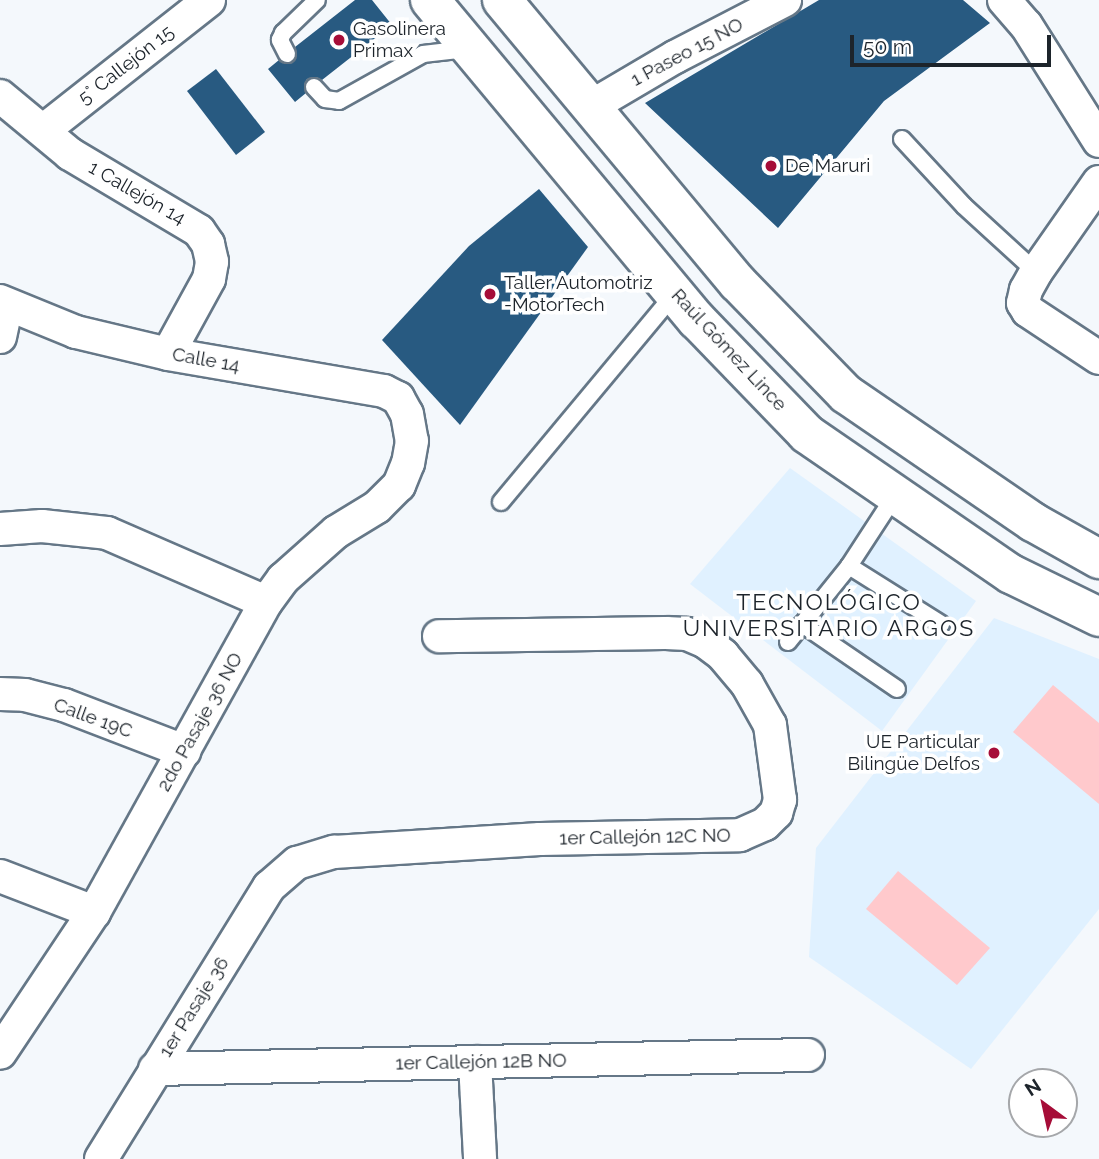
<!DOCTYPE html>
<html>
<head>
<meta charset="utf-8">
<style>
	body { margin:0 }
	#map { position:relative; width:1099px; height:1159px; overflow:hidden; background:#f4f8fc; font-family:Raleway,sans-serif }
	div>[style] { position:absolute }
	.built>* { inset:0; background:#e0f1ff }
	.green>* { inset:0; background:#ffc9cc }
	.building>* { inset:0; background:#285a81 }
	.roads { filter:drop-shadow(2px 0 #657787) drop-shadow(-2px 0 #657787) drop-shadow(0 2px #657787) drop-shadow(0 -2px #657787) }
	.lane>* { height:16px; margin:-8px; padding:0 8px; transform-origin:8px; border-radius:8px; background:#fff }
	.street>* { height:32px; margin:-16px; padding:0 16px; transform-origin:16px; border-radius:16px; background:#fff }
	.secondary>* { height:38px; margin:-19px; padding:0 19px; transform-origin:19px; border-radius:19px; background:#fff }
	.dots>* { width:19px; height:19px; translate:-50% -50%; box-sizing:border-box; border:4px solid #fff; border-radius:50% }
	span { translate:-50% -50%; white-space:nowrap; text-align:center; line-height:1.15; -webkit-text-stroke:7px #fff; paint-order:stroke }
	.poi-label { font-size:19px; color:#1d242b }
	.left { translate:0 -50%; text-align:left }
	.right { translate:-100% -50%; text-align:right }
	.street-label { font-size:19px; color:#1d242b }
	.quarter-label { font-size:23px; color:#1d242b; letter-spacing:2px }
	.north { position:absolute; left:1008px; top:1068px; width:70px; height:70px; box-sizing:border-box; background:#fff; border:2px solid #a5a7aa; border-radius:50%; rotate:327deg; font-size:19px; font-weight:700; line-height:28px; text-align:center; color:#1d242b }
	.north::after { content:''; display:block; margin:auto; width:24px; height:32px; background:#a60d38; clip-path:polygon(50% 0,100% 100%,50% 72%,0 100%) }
	.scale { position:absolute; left:850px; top:35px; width:201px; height:32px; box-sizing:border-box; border:4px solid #1d242b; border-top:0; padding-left:9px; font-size:21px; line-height:24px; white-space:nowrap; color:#1d242b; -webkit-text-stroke:5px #fff; paint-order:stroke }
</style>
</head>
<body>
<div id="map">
	<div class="built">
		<div style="clip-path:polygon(790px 468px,976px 601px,882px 731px,690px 584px)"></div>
		<div style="clip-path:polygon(994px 618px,1099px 659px,1099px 909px,971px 1069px,809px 957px,816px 848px)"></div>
	</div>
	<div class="green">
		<div style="clip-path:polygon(1053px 685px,1099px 723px,1099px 804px,1013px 732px)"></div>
		<div style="clip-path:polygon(898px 871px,990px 948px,957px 985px,866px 909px)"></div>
	</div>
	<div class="building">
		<div style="clip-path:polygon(355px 0,372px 0,392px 25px,322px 80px,316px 77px,307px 79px,304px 85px,306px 93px,295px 102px,268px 69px,279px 60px,286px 64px,292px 63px,297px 55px,295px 47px)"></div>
		<div style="clip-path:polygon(819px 0,963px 0,990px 23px,884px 101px,778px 228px,645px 103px)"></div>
		<div style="clip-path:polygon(216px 69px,265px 132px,236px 155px,187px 91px)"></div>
		<div style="clip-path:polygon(539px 189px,588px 247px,460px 425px,382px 340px,469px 246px)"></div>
	</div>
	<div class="roads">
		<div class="lane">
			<div style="left:287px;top:54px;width:16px;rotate:-117deg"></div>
			<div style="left:280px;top:40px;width:8px;rotate:-67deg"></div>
			<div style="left:283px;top:33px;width:47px;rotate:-44.1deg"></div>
			<div style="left:314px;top:87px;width:16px;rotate:47deg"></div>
			<div style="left:325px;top:99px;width:14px;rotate:8deg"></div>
			<div style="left:339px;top:101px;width:96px;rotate:-29.2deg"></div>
			<div style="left:423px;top:54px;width:44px;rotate:-6.5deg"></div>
			<div style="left:902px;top:139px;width:91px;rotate:47.2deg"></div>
			<div style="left:964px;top:206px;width:98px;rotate:42.5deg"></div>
			<div style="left:501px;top:502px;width:272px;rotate:-50.2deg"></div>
			<div style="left:849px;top:566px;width:109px;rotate:32.2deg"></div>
			<div style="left:802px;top:624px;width:115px;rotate:34.4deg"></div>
			<div style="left:788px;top:642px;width:97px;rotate:-51.2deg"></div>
			<div style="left:849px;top:566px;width:86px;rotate:-56.9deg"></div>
		</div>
		<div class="street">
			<div style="left:1004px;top:0;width:33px;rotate:49deg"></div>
			<div style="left:1026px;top:25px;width:137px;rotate:57.8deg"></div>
			<div style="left:0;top:96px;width:91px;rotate:39.6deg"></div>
			<div style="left:70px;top:154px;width:150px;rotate:30.8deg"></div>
			<div style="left:199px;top:231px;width:16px;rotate:55deg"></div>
			<div style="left:208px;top:244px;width:18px;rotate:77deg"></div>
			<div style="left:212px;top:262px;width:17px;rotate:100deg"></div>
			<div style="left:209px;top:279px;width:85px;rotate:118.7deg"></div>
			<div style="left:590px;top:107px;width:99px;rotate:-30.5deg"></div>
			<div style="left:675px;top:57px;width:124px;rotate:-27.4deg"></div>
			<div style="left:44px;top:130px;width:210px;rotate:-38.2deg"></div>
			<div style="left:1099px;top:182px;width:110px;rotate:125deg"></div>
			<div style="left:1036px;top:272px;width:21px;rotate:119deg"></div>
			<div style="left:1026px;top:290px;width:13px;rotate:103deg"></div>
			<div style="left:1023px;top:303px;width:9px;rotate:58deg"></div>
			<div style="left:1028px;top:311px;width:85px;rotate:33.5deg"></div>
			<div style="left:0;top:301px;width:82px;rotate:22.2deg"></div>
			<div style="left:76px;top:332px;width:95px;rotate:13.4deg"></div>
			<div style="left:168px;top:354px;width:219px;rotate:9.7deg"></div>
			<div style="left:384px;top:391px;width:16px;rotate:27deg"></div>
			<div style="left:398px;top:398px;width:18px;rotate:61deg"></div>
			<div style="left:407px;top:414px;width:27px;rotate:80deg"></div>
			<div style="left:412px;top:441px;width:22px;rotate:100deg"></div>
			<div style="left:408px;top:463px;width:24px;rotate:112deg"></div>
			<div style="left:399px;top:485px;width:31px;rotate:135deg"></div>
			<div style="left:377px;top:507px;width:48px;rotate:148.6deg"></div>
			<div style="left:336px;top:532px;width:71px;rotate:138.4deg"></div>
			<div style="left:283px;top:579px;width:29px;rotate:126deg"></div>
			<div style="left:266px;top:602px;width:355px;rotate:119deg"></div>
			<div style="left:94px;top:912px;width:169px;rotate:123.7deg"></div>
			<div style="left:0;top:337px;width:33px;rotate:-78deg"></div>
			<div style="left:0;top:529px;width:42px;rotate:-4.1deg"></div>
			<div style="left:42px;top:526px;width:65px;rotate:6.1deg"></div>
			<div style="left:107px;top:533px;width:173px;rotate:23.5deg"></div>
			<div style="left:0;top:694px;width:25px;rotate:2deg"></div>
			<div style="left:25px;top:695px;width:40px;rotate:14.4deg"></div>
			<div style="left:64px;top:705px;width:129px;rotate:21deg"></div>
			<div style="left:0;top:876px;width:101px;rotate:21deg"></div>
			<div style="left:475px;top:1062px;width:97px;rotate:87deg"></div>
			<div style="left:155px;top:1069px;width:653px;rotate:-1.23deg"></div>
			<div style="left:101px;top:1159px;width:320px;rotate:-58.3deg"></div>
			<div style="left:269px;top:887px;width:37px;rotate:-41deg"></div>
			<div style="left:297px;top:863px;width:39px;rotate:-17deg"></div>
			<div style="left:334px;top:852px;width:206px;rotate:-3.6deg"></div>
			<div style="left:540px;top:839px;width:200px;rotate:-1.1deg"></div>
			<div style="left:740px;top:835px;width:27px;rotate:-24deg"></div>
			<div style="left:765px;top:824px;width:16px;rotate:-45deg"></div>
			<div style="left:776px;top:813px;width:14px;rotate:-73deg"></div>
			<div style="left:780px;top:800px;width:76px;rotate:-97.6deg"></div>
			<div style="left:770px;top:725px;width:47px;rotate:-119.3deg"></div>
			<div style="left:747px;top:684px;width:38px;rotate:-130deg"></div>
			<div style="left:723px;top:655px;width:21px;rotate:-143deg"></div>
			<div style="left:706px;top:642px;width:21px;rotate:-157deg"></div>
			<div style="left:687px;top:634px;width:21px;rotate:-177deg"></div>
			<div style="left:666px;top:633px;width:227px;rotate:179.2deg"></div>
		</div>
		<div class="secondary">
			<div style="left:430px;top:0;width:417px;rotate:50.2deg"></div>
			<div style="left:697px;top:320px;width:158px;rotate:46deg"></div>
			<div style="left:807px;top:434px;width:247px;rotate:34.5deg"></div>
			<div style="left:1011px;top:574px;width:98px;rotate:26deg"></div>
			<div style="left:502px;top:0;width:368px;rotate:50.2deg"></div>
			<div style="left:738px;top:283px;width:155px;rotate:45.8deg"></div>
			<div style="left:846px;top:394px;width:227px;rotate:34.4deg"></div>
			<div style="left:1033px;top:522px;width:76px;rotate:29.3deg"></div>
		</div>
	</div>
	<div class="dots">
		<div style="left:339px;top:40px;background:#a60d38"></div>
		<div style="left:771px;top:166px;background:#a60d38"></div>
		<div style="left:490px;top:294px;background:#a60d38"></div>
		<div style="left:994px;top:753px;background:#a60d38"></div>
	</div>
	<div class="poi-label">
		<span class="left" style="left:353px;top:40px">Gasolinera<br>Primax</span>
		<span class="left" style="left:785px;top:166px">De Maruri</span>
		<span class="left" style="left:504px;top:294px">Taller Automotriz<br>-MotorTech</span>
		<span class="right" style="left:980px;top:753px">UE Particular<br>Bilingüe Delfos</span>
	</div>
	<div class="street-label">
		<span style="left:687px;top:52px;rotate:-28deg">1 Paseo 15 NO</span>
		<span style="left:126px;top:65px;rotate:-38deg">5° Callejón 15</span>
		<span style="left:137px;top:193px;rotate:30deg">1 Callejón 14</span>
		<span style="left:729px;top:350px;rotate:47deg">Raúl Gómez Lince</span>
		<span style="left:206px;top:360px;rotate:10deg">Calle 14</span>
		<span style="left:93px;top:718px;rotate:20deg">Calle 19C</span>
		<span style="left:200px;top:722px;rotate:-61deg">2do Pasaje 36 NO</span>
		<span style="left:645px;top:837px;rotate:-1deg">1er Callejón 12C NO</span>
		<span style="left:194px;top:1007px;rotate:-58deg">1er Pasaje 36</span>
		<span style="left:481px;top:1062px;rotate:-1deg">1er Callejón 12B NO</span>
	</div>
	<div class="quarter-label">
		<span style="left:829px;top:615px">TECNOLÓGICO<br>UNIVERSITARIO ARGOS</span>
	</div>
	<div class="north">N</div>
	<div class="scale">50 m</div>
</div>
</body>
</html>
